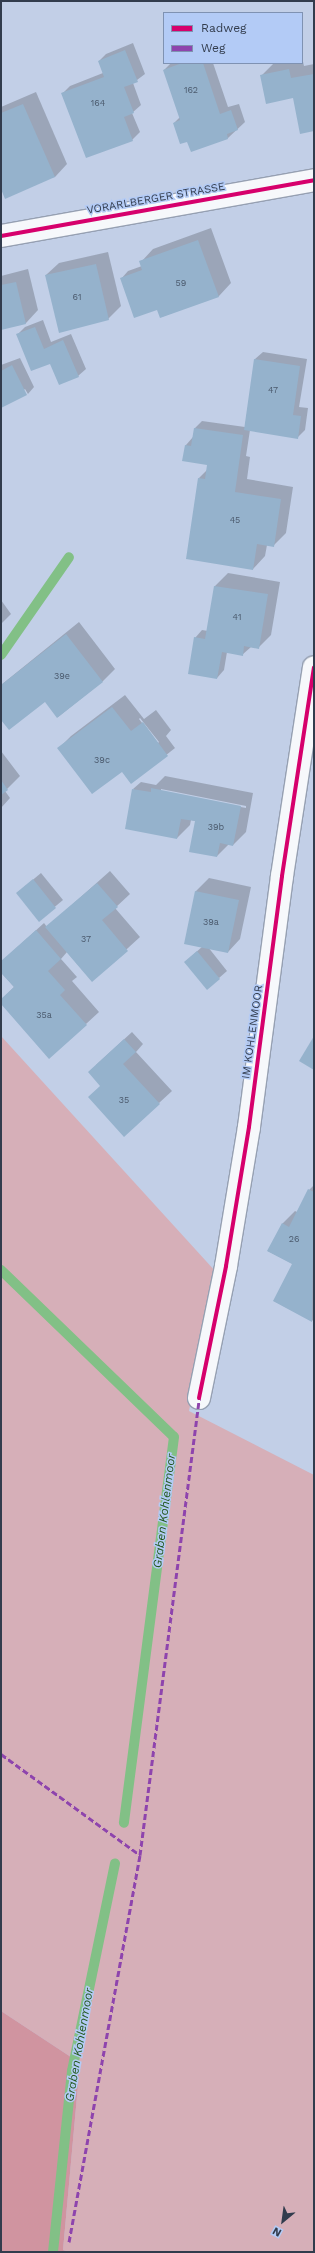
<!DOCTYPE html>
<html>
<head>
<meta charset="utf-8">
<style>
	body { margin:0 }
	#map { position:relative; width:315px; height:2253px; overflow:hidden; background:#c2cfe7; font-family:"Work Sans",sans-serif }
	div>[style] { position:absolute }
	.green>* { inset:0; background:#d6afb8 }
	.forest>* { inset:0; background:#d094a0 }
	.shadow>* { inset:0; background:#0003 }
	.stream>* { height:10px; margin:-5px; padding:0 5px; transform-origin:5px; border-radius:5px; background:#82c086 }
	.building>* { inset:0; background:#95b2cc }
	.roads { filter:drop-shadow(1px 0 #96a0b2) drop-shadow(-1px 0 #96a0b2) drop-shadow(0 1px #96a0b2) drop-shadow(0 -1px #96a0b2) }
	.minor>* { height:22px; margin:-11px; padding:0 11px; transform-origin:11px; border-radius:11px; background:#f6f8fb }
	.quiet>* { height:3px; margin-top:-1.5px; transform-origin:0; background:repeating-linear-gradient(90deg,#8e44ad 0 6px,transparent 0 9px) }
	.cycleway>* { height:4px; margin:-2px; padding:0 2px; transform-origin:2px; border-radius:2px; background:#d6006c }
	span { translate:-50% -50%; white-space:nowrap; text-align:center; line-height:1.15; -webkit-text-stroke:3px #b3cbf6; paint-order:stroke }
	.number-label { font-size:9px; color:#4b5a6d }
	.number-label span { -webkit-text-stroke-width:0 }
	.street-label { font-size:11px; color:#323c4d }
	.water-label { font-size:12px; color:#245a1e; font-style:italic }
	.frame { position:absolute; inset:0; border:2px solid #323c4d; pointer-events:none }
	.legend { position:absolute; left:163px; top:12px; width:140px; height:52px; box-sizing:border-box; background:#b3cbf6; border:1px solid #7f92b2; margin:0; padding:5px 7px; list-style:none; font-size:12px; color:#323c4d }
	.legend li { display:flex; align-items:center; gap:8px; height:20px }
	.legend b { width:20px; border:1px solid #7f92b2 }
	.north { position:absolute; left:263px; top:2201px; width:40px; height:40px; -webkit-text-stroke:3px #b3cbf6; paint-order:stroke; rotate:209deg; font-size:11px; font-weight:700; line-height:16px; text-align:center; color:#323c4d }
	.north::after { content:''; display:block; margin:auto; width:14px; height:18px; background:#323c4d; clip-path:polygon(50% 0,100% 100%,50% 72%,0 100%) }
</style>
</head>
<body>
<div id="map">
	<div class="green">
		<div style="clip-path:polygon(1px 1036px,216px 1272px,189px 1411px,314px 1475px,314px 2252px,69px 2252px,63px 2250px,80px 2063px,1px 2011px)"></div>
	</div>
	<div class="forest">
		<div style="clip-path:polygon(1px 2011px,80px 2063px,63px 2250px,69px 2252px,1px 2252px)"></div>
	</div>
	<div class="shadow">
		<div style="clip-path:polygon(133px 43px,145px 74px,133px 83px,141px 105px,132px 113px,140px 132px,132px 140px,62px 94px,70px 86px,103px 73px,99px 61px,106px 54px)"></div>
		<div style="clip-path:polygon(302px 57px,304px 66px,314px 64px,314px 130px,294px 97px,262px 75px,274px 63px,302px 63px)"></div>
		<div style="clip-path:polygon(171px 63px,213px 63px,228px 107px,239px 104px,245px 122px,228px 138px,188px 140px,174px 123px,180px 117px,164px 70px)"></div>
		<div style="clip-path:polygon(36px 92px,67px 164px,55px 177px,1px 186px,1px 107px)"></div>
		<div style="clip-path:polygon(211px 228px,231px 283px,219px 296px,161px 317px,157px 308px,121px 279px,128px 271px,142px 266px,141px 262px,153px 249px)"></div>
		<div style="clip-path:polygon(108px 252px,121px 306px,108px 319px,46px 275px,59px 263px)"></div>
		<div style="clip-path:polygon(28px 269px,38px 310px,26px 323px,1px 329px,1px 276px)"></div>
		<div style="clip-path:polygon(43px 320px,51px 342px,71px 334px,86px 369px,78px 376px,51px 362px,17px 335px,25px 327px)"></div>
		<div style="clip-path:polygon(263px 352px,307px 359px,299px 407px,308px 408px,305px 430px,297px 438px,250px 430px,246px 456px,250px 457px,247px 479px,293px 487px,286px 533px,273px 546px,267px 545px,265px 556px,253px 569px,199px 478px,207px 470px,208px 464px,183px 460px,186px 445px,193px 437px,195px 428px,202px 421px,245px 427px,255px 359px)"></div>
		<div style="clip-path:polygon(20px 358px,34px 387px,28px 394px,25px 389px,1px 407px,1px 365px)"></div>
		<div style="clip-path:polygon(228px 573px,280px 582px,271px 635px,258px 648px,251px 647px,242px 655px,227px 652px,224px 670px,217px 678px,195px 638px,202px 630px,208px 631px,215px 586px)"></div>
		<div style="clip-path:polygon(1px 600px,11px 614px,1px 624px)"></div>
		<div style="clip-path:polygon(79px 622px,115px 669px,103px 681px,58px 717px,45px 700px,1px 719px,1px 685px)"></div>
		<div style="clip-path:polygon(evenodd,125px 695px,144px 719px,156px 710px,171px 730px,166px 736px,175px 748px,131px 783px,122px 770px,59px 748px,71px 736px,125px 695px,140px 718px,159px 742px,158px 743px,139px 719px,140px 718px)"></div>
		<div style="clip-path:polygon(1px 751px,20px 776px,5px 791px,10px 798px,1px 808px)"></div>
		<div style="clip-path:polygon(evenodd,165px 776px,253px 793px,246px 832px,233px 845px,229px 844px,217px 856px,196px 821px,191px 820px,190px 825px,177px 838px,133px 789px,141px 782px,156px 785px,165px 776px,161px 789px,246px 806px,246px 808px,161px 791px,161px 789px)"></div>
		<div style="clip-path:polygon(110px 871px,130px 894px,115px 908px,140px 937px,92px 981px,67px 952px,61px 959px,77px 977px,72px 981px,99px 1012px,86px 1024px,1px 1003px,1px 1000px,14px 987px,1px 972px,1px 962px,44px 923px,47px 927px)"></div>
		<div style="clip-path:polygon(41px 873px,63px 900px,39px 920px,17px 893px)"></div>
		<div style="clip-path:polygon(209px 878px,251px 887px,240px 939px,228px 952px,208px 947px,227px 971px,219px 978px,185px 962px,203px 946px,185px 943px,196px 891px)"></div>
		<div style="clip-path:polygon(132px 1032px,143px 1044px,136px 1052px,172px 1091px,159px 1103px,101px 1085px,96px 1065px)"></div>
		<div style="clip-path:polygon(314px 1185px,314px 1319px,312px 1321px,274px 1301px,293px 1264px,268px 1251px,283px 1223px,295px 1211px,297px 1212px,309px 1190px)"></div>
	</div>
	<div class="stream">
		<div style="left:1px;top:655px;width:119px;rotate:-55.2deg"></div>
		<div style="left:1px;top:1270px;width:240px;rotate:44deg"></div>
		<div style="left:174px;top:1437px;width:389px;rotate:97.4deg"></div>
		<div style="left:53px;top:2252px;width:182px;rotate:-84deg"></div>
		<div style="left:72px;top:2071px;width:212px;rotate:-78.3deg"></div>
	</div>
	<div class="building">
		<div style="clip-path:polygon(125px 50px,138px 82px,124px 87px,134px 113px,124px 117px,133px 141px,86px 158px,61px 93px,104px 77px,98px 61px)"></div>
		<div style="clip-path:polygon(182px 63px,203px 63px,220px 114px,231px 110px,238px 130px,227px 134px,228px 139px,191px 152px,187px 142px,180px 144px,173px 123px,180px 120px,163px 70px)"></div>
		<div style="clip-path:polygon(289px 69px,291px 78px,314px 74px,314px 131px,300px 134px,293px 98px,266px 104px,260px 75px)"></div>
		<div style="clip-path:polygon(23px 104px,55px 177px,5px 199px,1px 189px,1px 113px)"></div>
		<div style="clip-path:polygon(198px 240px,219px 297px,160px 318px,157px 310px,134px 318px,120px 278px,142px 270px,139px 261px)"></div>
		<div style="clip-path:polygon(96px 264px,109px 320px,59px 333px,45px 275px)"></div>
		<div style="clip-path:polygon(16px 282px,26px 324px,1px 330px,1px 285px)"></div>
		<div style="clip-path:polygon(35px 327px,44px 349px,63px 340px,79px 377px,59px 385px,50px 364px,31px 371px,16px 334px)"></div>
		<div style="clip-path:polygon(254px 359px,300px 366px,293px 415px,301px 416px,298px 439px,244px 430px)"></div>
		<div style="clip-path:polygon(12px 365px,27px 395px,1px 408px,1px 371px)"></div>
		<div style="clip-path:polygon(194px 428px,243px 435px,235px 492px,281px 499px,274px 547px,257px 544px,253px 570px,186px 559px,198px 478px,205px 479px,207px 465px,182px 461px,185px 445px,191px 446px)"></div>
		<div style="clip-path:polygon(214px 586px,268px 594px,259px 649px,244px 646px,243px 656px,222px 652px,217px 679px,188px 674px,194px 637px,205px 639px)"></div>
		<div style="clip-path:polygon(66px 634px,103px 682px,57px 718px,45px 702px,9px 730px,1px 720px,1px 685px)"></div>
		<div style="clip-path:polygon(112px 707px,131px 731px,143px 722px,168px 756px,131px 784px,122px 772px,92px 794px,57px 748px)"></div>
		<div style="clip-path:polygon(1px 780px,8px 790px,1px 795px)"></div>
		<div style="clip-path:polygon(151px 788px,241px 806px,233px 846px,220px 843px,217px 857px,189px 852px,195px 821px,181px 819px,177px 839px,125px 829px,132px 789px,151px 792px)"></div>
		<div style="clip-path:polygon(33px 879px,56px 908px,39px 922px,16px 893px)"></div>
		<div style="clip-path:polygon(97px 883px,118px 907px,102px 920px,128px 951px,92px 982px,45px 927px)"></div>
		<div style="clip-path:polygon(195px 891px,239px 900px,228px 953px,184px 944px)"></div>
		<div style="clip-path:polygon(36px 930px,61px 959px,48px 971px,65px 990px,60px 995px,87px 1025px,49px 1059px,1px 1004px,1px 999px,14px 987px,1px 973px,1px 961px)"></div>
		<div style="clip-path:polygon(197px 951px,220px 979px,207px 990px,184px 962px)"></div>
		<div style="clip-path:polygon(314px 1036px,314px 1070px,299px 1061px)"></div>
		<div style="clip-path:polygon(124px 1039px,136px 1052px,123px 1064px,160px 1104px,124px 1137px,88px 1097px,100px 1086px,88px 1072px)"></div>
		<div style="clip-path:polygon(308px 1189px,314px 1192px,312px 1322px,273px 1301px,292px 1264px,267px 1251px,282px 1223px,289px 1227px)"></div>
	</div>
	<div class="roads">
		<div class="minor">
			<div style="left:1px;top:236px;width:318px;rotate:-10.1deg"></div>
			<div style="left:199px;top:1398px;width:135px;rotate:-78.4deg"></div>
			<div style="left:226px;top:1266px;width:141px;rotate:-80.6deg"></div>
			<div style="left:249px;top:1127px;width:253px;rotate:-82.5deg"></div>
			<div style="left:282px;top:876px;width:211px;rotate:-81.3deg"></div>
		</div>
	</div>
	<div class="quiet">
		<div style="left:1px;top:1754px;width:172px;rotate:36deg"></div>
		<div style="left:69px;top:2242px;width:393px;rotate:-79.6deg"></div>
		<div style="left:140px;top:1855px;width:461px;rotate:-82.6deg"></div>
	</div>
	<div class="cycleway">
		<div style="left:1px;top:236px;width:318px;rotate:-10.1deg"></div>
		<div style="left:199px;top:1398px;width:135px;rotate:-78.4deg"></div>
		<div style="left:226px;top:1266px;width:141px;rotate:-80.6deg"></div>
		<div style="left:249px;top:1127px;width:253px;rotate:-82.5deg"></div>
		<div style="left:282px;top:876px;width:211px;rotate:-81.3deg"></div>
	</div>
	<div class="number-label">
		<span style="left:191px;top:90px">162</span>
		<span style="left:98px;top:103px">164</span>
		<span style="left:181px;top:283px">59</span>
		<span style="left:77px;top:297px">61</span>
		<span style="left:273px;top:390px">47</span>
		<span style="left:235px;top:520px">45</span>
		<span style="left:237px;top:617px">41</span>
		<span style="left:62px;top:676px">39e</span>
		<span style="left:102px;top:760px">39c</span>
		<span style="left:216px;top:827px">39b</span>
		<span style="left:211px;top:922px">39a</span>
		<span style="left:86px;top:939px">37</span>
		<span style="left:44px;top:1015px">35a</span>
		<span style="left:124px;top:1100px">35</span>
		<span style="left:294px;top:1239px">26</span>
	</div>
	<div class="street-label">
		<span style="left:156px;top:199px;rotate:-10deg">VORARLBERGER STRASSE</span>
		<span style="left:253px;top:1032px;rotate:-82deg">IM KOHLENMOOR</span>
	</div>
	<div class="water-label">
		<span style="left:165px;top:1511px;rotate:-83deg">Graben Kohlenmoor</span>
		<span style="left:80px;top:2045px;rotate:-80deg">Graben Kohlenmoor</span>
	</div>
	<div class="frame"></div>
	<ul class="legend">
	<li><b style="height:5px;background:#d6006c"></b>Radweg</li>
	<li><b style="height:5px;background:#8e44ad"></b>Weg</li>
	</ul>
	<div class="north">N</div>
</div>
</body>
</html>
